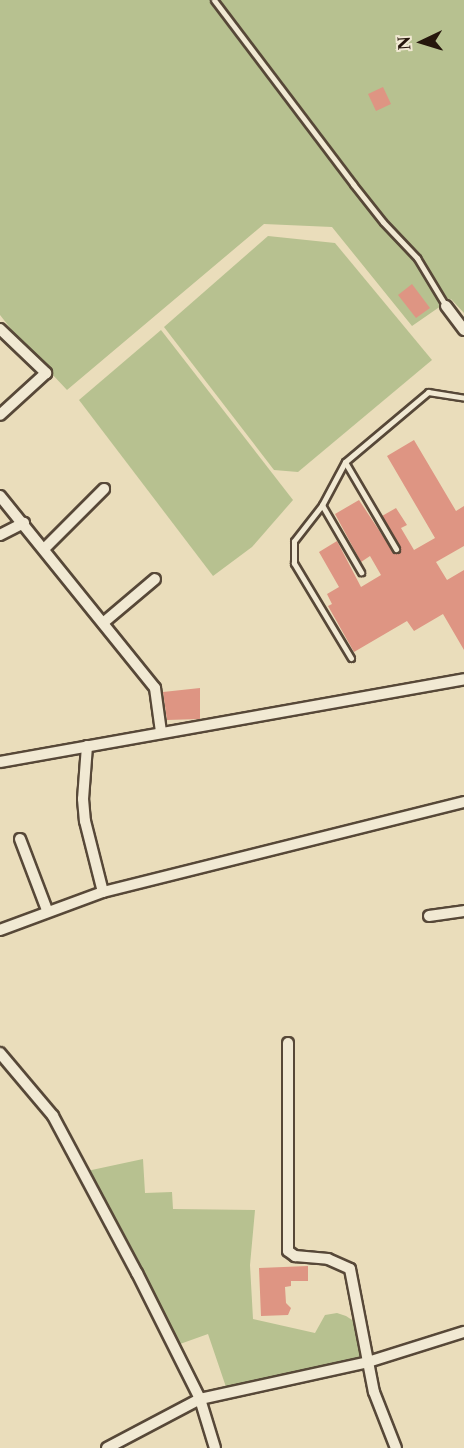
<!DOCTYPE html>
<html>
<head>
<meta charset="utf-8">
<style>
	body { margin:0 }
	#map { position:relative; width:464px; height:1448px; overflow:hidden; background:#eaddbb; font-family:"Libre Caslon Text",serif }
	div>[style] { position:absolute }
	.green>* { inset:0; background:#b7c190 }
	.building>* { inset:0; background:#de9583 }
	.roads { filter:drop-shadow(2px 0 #574838) drop-shadow(-2px 0 #574838) drop-shadow(0 2px #574838) drop-shadow(0 -2px #574838) }
	.lane>* { height:5px; margin:-2.5px; padding:0 2.5px; transform-origin:2.5px; border-radius:2.5px; background:#f1e9d3 }
	.street>* { height:10px; margin:-5px; padding:0 5px; transform-origin:5px; border-radius:5px; background:#f1e9d3 }
	span { translate:-50% -50%; white-space:nowrap; text-align:center; line-height:1.15; -webkit-text-stroke:4.5px #f1e9d3; paint-order:stroke }
	.north { position:absolute; left:392px; top:12px; width:60px; height:60px; -webkit-text-stroke:4px #f1e9d3; paint-order:stroke; rotate:266deg; font-size:16px; font-weight:700; line-height:24px; text-align:center; color:#26170d }
	.north::after { content:''; display:block; margin:auto; width:21px; height:27px; background:#26170d; clip-path:polygon(50% 0,100% 100%,50% 72%,0 100%) }
</style>
</head>
<body>
<div id="map">
	<div class="green">
		<div style="clip-path:polygon(0 0,464px 0,464px 313px,451px 299px,412px 326px,332px 227px,264px 224px,67px 390px,19px 339px,0 315px)"></div>
		<div style="clip-path:polygon(268px 236px,335px 243px,432px 360px,298px 472px,274px 470px,164px 327px)"></div>
		<div style="clip-path:polygon(161px 330px,293px 500px,252px 547px,213px 576px,79px 400px)"></div>
		<div style="clip-path:polygon(143px 1159px,145px 1193px,172px 1192px,173px 1209px,255px 1210px,250px 1265px,253px 1319px,315px 1333px,325px 1315px,337px 1313px,346px 1316px,358px 1324px,361px 1357px,309px 1372px,226px 1387px,208px 1334px,180px 1344px,87px 1171px)"></div>
	</div>
	<div class="building">
		<div style="clip-path:polygon(383px 87px,391px 104px,376px 111px,368px 94px)"></div>
		<div style="clip-path:polygon(412px 284px,430px 308px,416px 318px,398px 295px)"></div>
		<div style="clip-path:polygon(414px 440px,456px 511px,464px 506px,464px 546px,436px 562px,447px 580px,464px 570px,464px 650px,443px 614px,414px 631px,407px 621px,354px 652px,328px 606px,332px 604px,327px 594px,339px 587px,319px 552px,337px 541px,361px 587px,381px 575px,370px 556px,361px 562px,335px 514px,359px 500px,394px 553px,400px 552px,400px 547px,382px 516px,396px 508px,407px 525px,401px 528px,414px 550px,435px 538px,387px 456px)"></div>
		<div style="clip-path:polygon(200px 688px,200px 719px,167px 720px,163px 692px)"></div>
		<div style="clip-path:polygon(308px 1266px,308px 1281px,291px 1281px,291px 1286px,285px 1287px,286px 1303px,291px 1308px,288px 1315px,261px 1316px,259px 1268px)"></div>
	</div>
	<div class="roads">
		<div class="lane">
			<div style="left:214px;top:0;width:231px;rotate:52.9deg"></div>
			<div style="left:353px;top:184px;width:48px;rotate:51.7deg"></div>
			<div style="left:383px;top:222px;width:50px;rotate:46.6deg"></div>
			<div style="left:417px;top:258px;width:56px;rotate:58.9deg"></div>
			<div style="left:345px;top:462px;width:101px;rotate:59.6deg"></div>
			<div style="left:322px;top:505px;width:78px;rotate:59.8deg"></div>
			<div style="left:351px;top:658px;width:111px;rotate:-121deg"></div>
			<div style="left:294px;top:563px;width:22px;rotate:-90deg"></div>
			<div style="left:294px;top:541px;width:46px;rotate:-52.1deg"></div>
			<div style="left:322px;top:505px;width:49px;rotate:-61.9deg"></div>
			<div style="left:345px;top:462px;width:109px;rotate:-40.1deg"></div>
			<div style="left:428px;top:392px;width:36px;rotate:9deg"></div>
		</div>
		<div class="street">
			<div style="left:446px;top:306px;width:30px;rotate:53deg"></div>
			<div style="left:0;top:329px;width:64px;rotate:43.7deg"></div>
			<div style="left:46px;top:373px;width:62px;rotate:137.6deg"></div>
			<div style="left:0;top:496px;width:247px;rotate:51.1deg"></div>
			<div style="left:155px;top:688px;width:44px;rotate:82.2deg"></div>
			<div style="left:0;top:535px;width:27px;rotate:-27deg"></div>
			<div style="left:44px;top:549px;width:85px;rotate:-45deg"></div>
			<div style="left:103px;top:623px;width:68px;rotate:-40.2deg"></div>
			<div style="left:87px;top:746px;width:53px;rotate:94.3deg"></div>
			<div style="left:83px;top:799px;width:22px;rotate:85deg"></div>
			<div style="left:85px;top:821px;width:73px;rotate:75.8deg"></div>
			<div style="left:0;top:762px;width:471px;rotate:-10.1deg"></div>
			<div style="left:20px;top:839px;width:76px;rotate:69.2deg"></div>
			<div style="left:429px;top:916px;width:35px;rotate:-8deg"></div>
			<div style="left:0;top:930px;width:110px;rotate:-20.3deg"></div>
			<div style="left:103px;top:892px;width:372px;rotate:-14deg"></div>
			<div style="left:288px;top:1043px;width:208px;rotate:90deg"></div>
			<div style="left:288px;top:1251px;width:9px;rotate:36deg"></div>
			<div style="left:295px;top:1256px;width:33px;rotate:5deg"></div>
			<div style="left:328px;top:1259px;width:24px;rotate:24deg"></div>
			<div style="left:350px;top:1269px;width:125px;rotate:79deg"></div>
			<div style="left:374px;top:1392px;width:60px;rotate:68.6deg"></div>
			<div style="left:0;top:1053px;width:82px;rotate:49.9deg"></div>
			<div style="left:53px;top:1116px;width:178px;rotate:61.9deg"></div>
			<div style="left:137px;top:1273px;width:141px;rotate:63.4deg"></div>
			<div style="left:200px;top:1399px;width:51px;rotate:73deg"></div>
			<div style="left:107px;top:1448px;width:105px;rotate:-27.8deg"></div>
			<div style="left:200px;top:1399px;width:172px;rotate:-12.4deg"></div>
			<div style="left:368px;top:1362px;width:101px;rotate:-17.4deg"></div>
		</div>
	</div>
	<div class="north">N</div>
</div>
</body>
</html>
